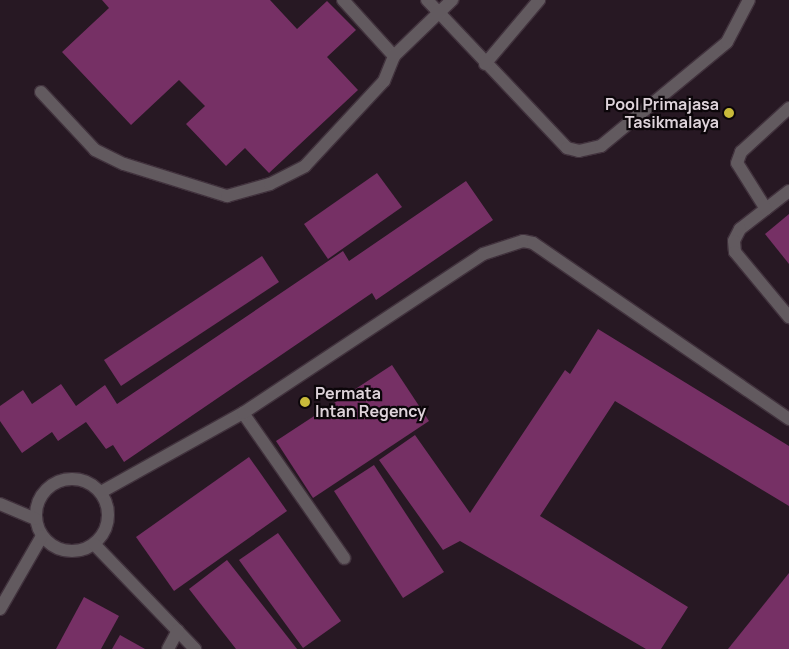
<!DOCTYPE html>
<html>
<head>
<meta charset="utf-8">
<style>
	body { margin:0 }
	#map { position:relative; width:789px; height:649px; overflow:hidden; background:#271823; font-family:Manrope,sans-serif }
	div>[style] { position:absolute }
	.building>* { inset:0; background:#763065 }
	.roads { filter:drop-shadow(1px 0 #41323d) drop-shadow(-1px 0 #41323d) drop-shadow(0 1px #41323d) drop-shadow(0 -1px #41323d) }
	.service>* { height:12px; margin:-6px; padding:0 6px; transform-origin:6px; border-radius:6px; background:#625a5f }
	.minor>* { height:12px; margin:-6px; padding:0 6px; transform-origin:6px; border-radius:6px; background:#625a5f }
	.minor>.ring { margin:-6px; padding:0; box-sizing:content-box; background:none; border:12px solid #625a5f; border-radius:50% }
	.dots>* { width:14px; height:14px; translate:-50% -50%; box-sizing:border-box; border:2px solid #0c060a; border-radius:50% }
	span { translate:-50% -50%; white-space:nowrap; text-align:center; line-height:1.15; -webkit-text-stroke:4.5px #0c060a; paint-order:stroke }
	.poi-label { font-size:16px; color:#ded3da; font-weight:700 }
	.right { translate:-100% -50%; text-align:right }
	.left { translate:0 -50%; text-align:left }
</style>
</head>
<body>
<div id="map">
	<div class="building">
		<div style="clip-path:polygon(102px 0,270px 0,297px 29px,327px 1px,356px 30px,327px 57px,358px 90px,269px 173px,245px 148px,226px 166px,186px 124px,205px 106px,179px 80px,131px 125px,62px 52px,109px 8px)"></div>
		<div style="clip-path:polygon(377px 173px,402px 207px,328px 259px,304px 224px)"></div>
		<div style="clip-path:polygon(466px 181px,493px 220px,376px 300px,372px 293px,124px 462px,113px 445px,106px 449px,86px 422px,58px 441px,52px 432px,22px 453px,0 421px,0 406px,23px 390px,32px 404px,61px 384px,76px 406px,105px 385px,117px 404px,343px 251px,349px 261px)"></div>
		<div style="clip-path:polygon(789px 214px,789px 264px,765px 234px)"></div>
		<div style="clip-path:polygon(262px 256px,279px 282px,121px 386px,104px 360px)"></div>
		<div style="clip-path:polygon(598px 329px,789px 446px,789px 506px,615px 401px,540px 516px,688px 607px,661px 649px,646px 649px,460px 541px,443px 550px,379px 460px,415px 435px,470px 513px,565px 370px,570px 374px)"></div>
		<div style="clip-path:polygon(392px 365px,429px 421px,313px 498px,276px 441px)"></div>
		<div style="clip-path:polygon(249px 457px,287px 511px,174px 591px,136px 537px)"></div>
		<div style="clip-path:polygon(374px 465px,444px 572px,403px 598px,334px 491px)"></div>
		<div style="clip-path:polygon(278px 533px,341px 621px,303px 648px,239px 560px)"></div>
		<div style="clip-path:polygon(227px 560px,283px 631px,297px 649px,236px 649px,189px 589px)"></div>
		<div style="clip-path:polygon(789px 573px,789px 649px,728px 649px)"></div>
		<div style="clip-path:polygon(84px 597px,119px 616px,101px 649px,56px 649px)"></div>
		<div style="clip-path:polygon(120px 635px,145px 649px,112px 649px)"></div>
	</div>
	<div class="roads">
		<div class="service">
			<div style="left:343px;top:0;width:76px;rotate:47.7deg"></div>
			<div style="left:427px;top:0;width:204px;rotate:46.6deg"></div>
			<div style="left:567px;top:148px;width:12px;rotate:14deg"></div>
			<div style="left:579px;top:151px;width:23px;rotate:-13deg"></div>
			<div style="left:601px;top:146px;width:163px;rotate:-39.5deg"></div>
			<div style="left:727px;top:42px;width:47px;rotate:-62.4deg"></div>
			<div style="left:485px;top:64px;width:84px;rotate:-49.8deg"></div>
			<div style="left:41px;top:92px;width:79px;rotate:47deg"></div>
			<div style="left:95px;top:150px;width:32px;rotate:26deg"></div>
			<div style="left:124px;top:164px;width:108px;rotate:17.3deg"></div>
			<div style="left:227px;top:196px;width:45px;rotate:-15.6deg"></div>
			<div style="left:270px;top:184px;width:39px;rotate:-27deg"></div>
			<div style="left:305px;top:166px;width:116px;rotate:-47.1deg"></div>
			<div style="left:384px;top:81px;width:27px;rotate:-68deg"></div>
			<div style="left:394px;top:56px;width:81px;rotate:-44deg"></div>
			<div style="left:789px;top:191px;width:62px;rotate:142.2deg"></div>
			<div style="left:740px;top:229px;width:13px;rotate:117deg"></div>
			<div style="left:734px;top:241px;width:11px;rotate:85deg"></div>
			<div style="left:735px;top:252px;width:85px;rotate:50.3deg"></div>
			<div style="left:766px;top:209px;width:54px;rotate:-122.2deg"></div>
			<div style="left:737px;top:163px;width:12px;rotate:-70deg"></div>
			<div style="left:741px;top:152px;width:65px;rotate:-42.5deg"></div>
		</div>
		<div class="minor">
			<div style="left:243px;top:413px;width:177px;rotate:55.1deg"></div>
			<div class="ring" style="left:36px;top:479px;width:60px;height:60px"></div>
			<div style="left:101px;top:492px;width:162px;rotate:-29.1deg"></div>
			<div style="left:243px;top:413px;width:288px;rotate:-33.5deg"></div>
			<div style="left:483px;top:254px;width:42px;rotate:-18deg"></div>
			<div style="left:523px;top:241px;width:10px;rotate:11deg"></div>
			<div style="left:533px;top:243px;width:311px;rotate:34.5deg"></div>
			<div style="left:0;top:504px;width:38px;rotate:23deg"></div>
			<div style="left:94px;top:544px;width:146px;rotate:46.1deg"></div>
			<div style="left:0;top:609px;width:84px;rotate:-60.1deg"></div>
			<div style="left:168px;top:649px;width:21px;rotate:-62deg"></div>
		</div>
	</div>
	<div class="dots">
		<div style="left:729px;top:113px;background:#c9ba3a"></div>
		<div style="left:305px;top:402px;background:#c9ba3a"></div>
	</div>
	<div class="poi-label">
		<span class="right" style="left:719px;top:113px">Pool Primajasa<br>Tasikmalaya</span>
		<span class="left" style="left:315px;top:402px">Permata<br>Intan Regency</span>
	</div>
</div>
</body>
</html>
